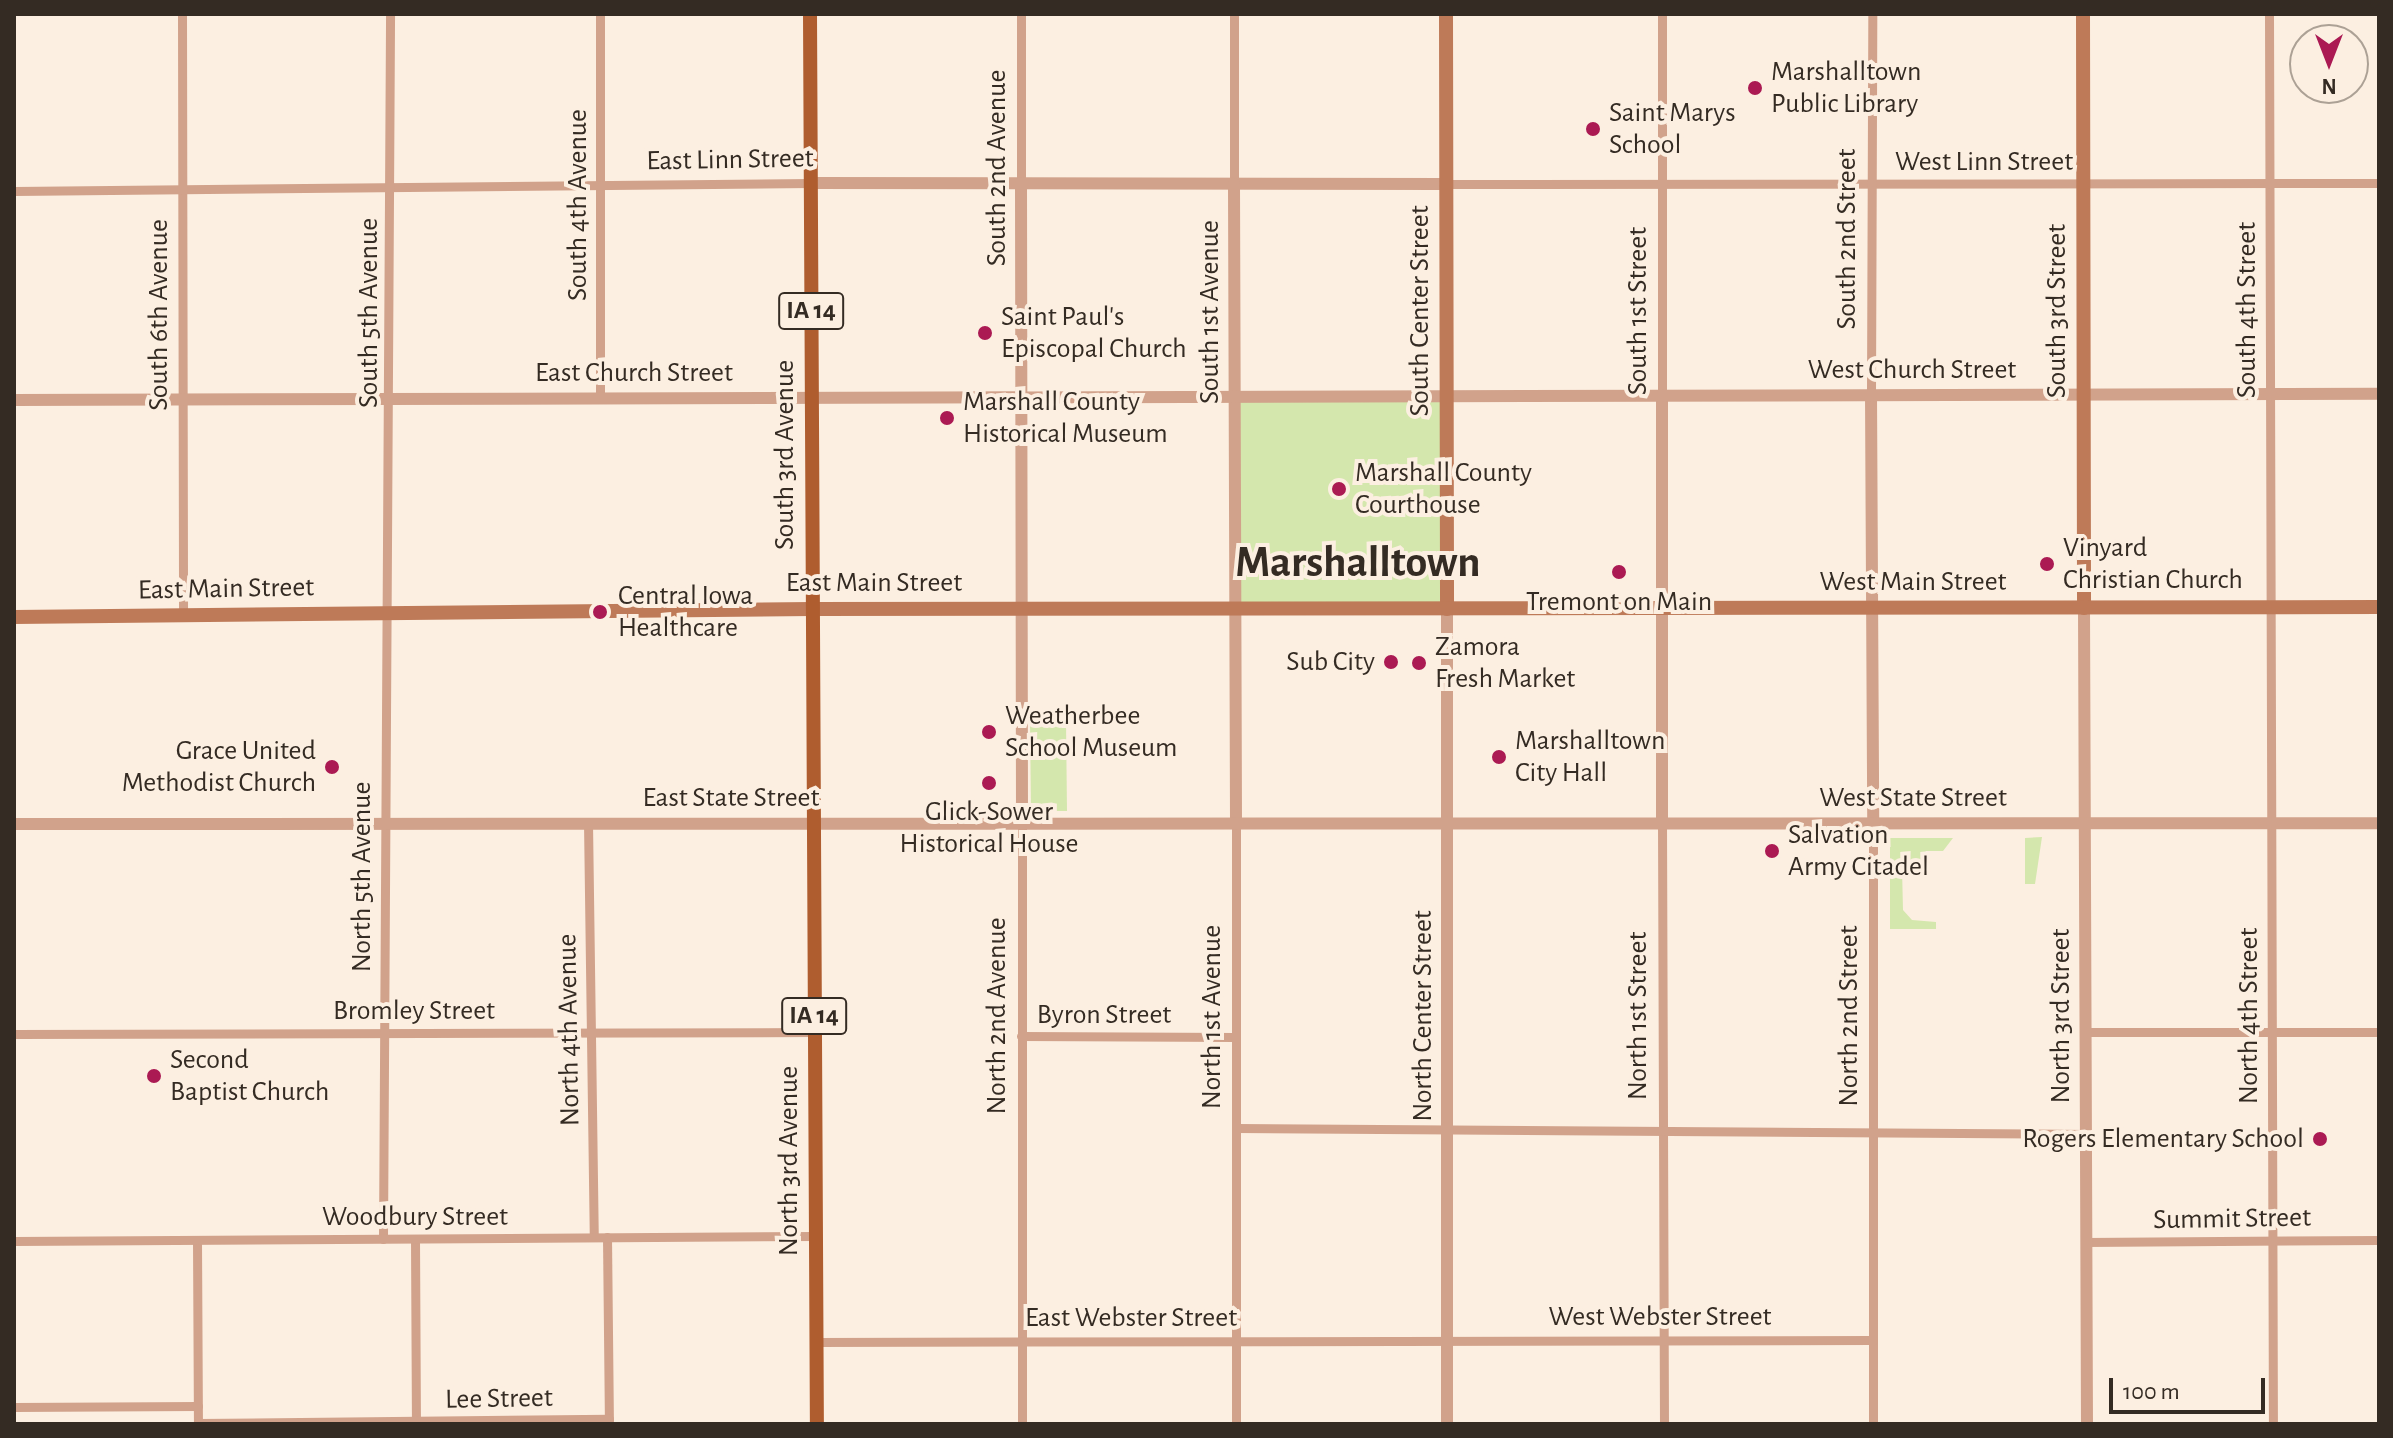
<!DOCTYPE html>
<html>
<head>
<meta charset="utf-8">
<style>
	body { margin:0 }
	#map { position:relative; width:2393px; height:1438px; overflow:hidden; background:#fcefe1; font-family:"Alegreya Sans",sans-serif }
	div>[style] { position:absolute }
	.green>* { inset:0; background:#d4e7ad }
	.minor>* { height:9px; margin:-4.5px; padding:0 4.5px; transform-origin:4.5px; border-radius:4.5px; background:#d1a28b }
	.tertiary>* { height:12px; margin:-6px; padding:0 6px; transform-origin:6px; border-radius:6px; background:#d1a28b }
	.secondary>* { height:14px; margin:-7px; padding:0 7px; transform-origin:7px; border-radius:7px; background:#be7a58 }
	.primary>* { height:14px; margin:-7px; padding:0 7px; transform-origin:7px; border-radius:7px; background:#af5d2f }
	.dots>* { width:22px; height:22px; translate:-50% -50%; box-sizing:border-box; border:4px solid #fcefe1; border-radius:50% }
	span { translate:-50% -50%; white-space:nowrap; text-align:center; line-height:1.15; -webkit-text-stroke:8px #fcefe1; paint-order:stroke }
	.shield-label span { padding:2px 6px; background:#fcefe1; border:2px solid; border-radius:6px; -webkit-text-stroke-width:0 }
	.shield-label { font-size:26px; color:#342b23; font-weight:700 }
	.poi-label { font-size:28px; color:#342b23 }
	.left { translate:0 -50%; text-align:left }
	.right { translate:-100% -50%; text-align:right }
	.street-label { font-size:28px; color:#342b23 }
	.town-label { font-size:44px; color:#342b23; font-weight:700 }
	.frame { position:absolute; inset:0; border:16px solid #342b23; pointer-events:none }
	.north { position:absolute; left:2289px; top:24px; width:80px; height:80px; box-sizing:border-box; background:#fcefe1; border:2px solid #aca195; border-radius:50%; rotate:180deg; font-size:22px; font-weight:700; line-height:32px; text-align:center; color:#342b23 }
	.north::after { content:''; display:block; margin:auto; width:28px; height:36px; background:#ab1a53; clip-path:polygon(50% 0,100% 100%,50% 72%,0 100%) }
	.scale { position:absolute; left:2109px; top:1378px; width:156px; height:36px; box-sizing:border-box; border:4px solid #342b23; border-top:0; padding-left:10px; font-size:24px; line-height:28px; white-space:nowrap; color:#342b23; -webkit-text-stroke:6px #fcefe1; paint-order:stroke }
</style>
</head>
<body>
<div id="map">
	<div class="green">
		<div style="clip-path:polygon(1446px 393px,1447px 609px,1235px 609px,1234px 394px)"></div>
		<div style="clip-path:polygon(1030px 721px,1066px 721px,1067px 811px,1031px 811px)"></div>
		<div style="clip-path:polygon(2042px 837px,2035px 884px,2025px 884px,2025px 838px)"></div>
		<div style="clip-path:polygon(1890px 838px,1953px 838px,1943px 851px,1926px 851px,1921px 860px,1902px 868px,1903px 910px,1912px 920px,1936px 922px,1936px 929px,1890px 929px)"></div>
	</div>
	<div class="minor">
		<div style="left:182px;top:14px;width:602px;rotate:89.9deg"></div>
		<div style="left:600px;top:14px;width:383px;rotate:90deg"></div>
		<div style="left:1021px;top:14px;width:169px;rotate:90deg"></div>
		<div style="left:1234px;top:14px;width:170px;rotate:90deg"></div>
		<div style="left:1662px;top:14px;width:382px;rotate:90deg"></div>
		<div style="left:2269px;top:14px;width:1410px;rotate:89.84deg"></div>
		<div style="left:1446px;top:184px;width:933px;rotate:-0.06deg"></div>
		<div style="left:14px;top:191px;width:797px;rotate:-0.58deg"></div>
		<div style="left:1871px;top:394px;width:380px;rotate:-89.8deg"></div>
		<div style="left:1873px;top:821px;width:603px;rotate:90deg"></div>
		<div style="left:588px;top:822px;width:415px;rotate:89.2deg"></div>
		<div style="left:1022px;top:823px;width:601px;rotate:90deg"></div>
		<div style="left:1662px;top:823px;width:601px;rotate:89.81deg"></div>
		<div style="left:2085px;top:1032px;width:294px"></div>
		<div style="left:14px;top:1034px;width:800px;rotate:-0.14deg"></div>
		<div style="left:1021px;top:1036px;width:214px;rotate:0.3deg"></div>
		<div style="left:1236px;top:1128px;width:850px;rotate:0.4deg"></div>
		<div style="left:607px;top:1237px;width:185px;rotate:89.4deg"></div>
		<div style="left:383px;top:1239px;width:1225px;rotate:-89.67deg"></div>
		<div style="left:415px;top:1239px;width:184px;rotate:89.7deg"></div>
		<div style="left:197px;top:1240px;width:184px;rotate:89.7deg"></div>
		<div style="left:14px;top:1241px;width:801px;rotate:-0.36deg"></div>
		<div style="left:2086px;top:1242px;width:293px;rotate:-0.4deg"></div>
		<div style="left:816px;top:1342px;width:1057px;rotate:-0.11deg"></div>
		<div style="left:14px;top:1407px;width:184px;rotate:-0.3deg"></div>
		<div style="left:198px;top:1423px;width:411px;rotate:-0.6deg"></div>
		<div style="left:1236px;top:1424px;width:600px;rotate:-90deg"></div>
	</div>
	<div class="tertiary">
		<div style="left:811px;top:183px;width:635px;rotate:0.09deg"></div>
		<div style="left:1021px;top:183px;width:640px;rotate:89.91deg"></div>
		<div style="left:1234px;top:184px;width:640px;rotate:89.82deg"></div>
		<div style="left:1871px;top:394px;width:427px;rotate:89.7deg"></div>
		<div style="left:1662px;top:396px;width:427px;rotate:90deg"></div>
		<div style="left:14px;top:400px;width:2365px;rotate:-0.15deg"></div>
		<div style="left:2084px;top:608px;width:816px;rotate:89.79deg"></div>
		<div style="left:1447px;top:609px;width:815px;rotate:90deg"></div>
		<div style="left:14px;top:824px;width:2365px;rotate:-0.02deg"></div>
	</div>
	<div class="secondary">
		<div style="left:1446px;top:14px;width:595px;rotate:89.9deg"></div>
		<div style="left:2083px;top:14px;width:594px;rotate:89.9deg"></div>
		<div style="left:14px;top:617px;width:798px;rotate:-0.57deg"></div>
		<div style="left:812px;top:609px;width:1567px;rotate:-0.07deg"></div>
	</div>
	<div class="primary">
		<div style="left:810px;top:14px;width:1410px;rotate:89.72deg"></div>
	</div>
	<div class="dots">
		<div style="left:1755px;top:88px;background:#ab1a53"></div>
		<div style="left:1593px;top:129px;background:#ab1a53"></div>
		<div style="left:985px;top:333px;background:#ab1a53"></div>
		<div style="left:947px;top:418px;background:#ab1a53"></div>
		<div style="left:1339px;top:489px;background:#ab1a53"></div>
		<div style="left:2047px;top:564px;background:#ab1a53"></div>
		<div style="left:1619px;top:572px;background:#ab1a53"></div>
		<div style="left:600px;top:612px;background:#ab1a53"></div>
		<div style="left:1391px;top:662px;background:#ab1a53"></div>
		<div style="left:1419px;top:663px;background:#ab1a53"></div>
		<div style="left:989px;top:732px;background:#ab1a53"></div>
		<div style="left:1499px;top:757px;background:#ab1a53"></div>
		<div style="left:332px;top:767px;background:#ab1a53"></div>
		<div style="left:989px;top:783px;background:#ab1a53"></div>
		<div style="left:1772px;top:851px;background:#ab1a53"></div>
		<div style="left:154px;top:1076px;background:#ab1a53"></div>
		<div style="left:2320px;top:1139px;background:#ab1a53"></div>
	</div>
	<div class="shield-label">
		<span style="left:811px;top:311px">IA 14</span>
		<span style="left:814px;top:1016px">IA 14</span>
	</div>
	<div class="poi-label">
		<span class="left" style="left:1771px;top:88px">Marshalltown<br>Public Library</span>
		<span class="left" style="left:1609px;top:129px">Saint Marys<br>School</span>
		<span class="left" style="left:1001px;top:333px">Saint Paul's<br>Episcopal Church</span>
		<span class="left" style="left:963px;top:418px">Marshall County<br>Historical Museum</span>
		<span class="left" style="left:1355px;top:489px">Marshall County<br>Courthouse</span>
		<span class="left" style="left:2063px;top:564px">Vinyard<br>Christian Church</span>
		<span class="left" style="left:618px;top:612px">Central Iowa<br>Healthcare</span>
		<span style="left:1619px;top:602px">Tremont on Main</span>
		<span class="left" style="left:1435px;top:663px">Zamora<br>Fresh Market</span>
		<span class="right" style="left:1375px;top:662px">Sub City</span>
		<span class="left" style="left:1005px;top:732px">Weatherbee<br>School Museum</span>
		<span class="left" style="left:1515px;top:757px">Marshalltown<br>City Hall</span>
		<span class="right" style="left:316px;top:767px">Grace United<br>Methodist Church</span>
		<span style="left:989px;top:828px">Glick-Sower<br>Historical House</span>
		<span class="left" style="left:1788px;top:851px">Salvation<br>Army Citadel</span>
		<span class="left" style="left:170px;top:1076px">Second<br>Baptist Church</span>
		<span class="right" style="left:2304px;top:1139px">Rogers Elementary School</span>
	</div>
	<div class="street-label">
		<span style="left:730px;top:160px;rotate:-1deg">East Linn Street</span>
		<span style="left:1984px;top:162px">West Linn Street</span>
		<span style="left:997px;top:168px;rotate:-90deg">South 2nd Avenue</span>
		<span style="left:578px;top:205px;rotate:-90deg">South 4th Avenue</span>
		<span style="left:1847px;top:239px;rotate:-90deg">South 2nd Street</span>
		<span style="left:2247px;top:310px;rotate:-90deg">South 4th Street</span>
		<span style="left:1420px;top:311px;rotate:-90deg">South Center Street</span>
		<span style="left:1638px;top:311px;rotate:-90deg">South 1st Street</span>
		<span style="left:2057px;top:311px;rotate:-90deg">South 3rd Street</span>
		<span style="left:1210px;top:312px;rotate:-90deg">South 1st Avenue</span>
		<span style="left:369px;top:313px;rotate:-90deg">South 5th Avenue</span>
		<span style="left:159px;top:315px;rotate:-90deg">South 6th Avenue</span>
		<span style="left:1912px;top:370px">West Church Street</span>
		<span style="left:634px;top:373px">East Church Street</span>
		<span style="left:785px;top:455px;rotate:-90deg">South 3rd Avenue</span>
		<span style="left:1913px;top:582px">West Main Street</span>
		<span style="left:874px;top:583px">East Main Street</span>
		<span style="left:226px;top:589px;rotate:-1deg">East Main Street</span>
		<span style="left:731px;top:798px">East State Street</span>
		<span style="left:1913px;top:798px">West State Street</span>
		<span style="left:362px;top:877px;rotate:-90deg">North 5th Avenue</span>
		<span style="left:414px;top:1011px">Bromley Street</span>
		<span style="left:1104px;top:1015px">Byron Street</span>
		<span style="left:997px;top:1016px;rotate:-90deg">North 2nd Avenue</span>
		<span style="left:1423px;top:1016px;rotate:-90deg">North Center Street</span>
		<span style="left:1638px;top:1016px;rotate:-90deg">North 1st Street</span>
		<span style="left:1849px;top:1016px;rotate:-90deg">North 2nd Street</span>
		<span style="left:2061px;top:1016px;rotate:-90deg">North 3rd Street</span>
		<span style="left:2249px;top:1016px;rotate:-90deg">North 4th Street</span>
		<span style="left:1212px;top:1017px;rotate:-90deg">North 1st Avenue</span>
		<span style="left:569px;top:1030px;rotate:-91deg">North 4th Avenue</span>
		<span style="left:789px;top:1161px;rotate:-90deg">North 3rd Avenue</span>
		<span style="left:415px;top:1217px">Woodbury Street</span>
		<span style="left:2232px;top:1219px;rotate:-1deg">Summit Street</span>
		<span style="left:1660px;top:1317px">West Webster Street</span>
		<span style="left:1131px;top:1318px">East Webster Street</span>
		<span style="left:499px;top:1399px;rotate:-1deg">Lee Street</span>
	</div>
	<div class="town-label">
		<span style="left:1358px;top:563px">Marshalltown</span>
	</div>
	<div class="frame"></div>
	<div class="north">N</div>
	<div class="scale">100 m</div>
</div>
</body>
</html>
